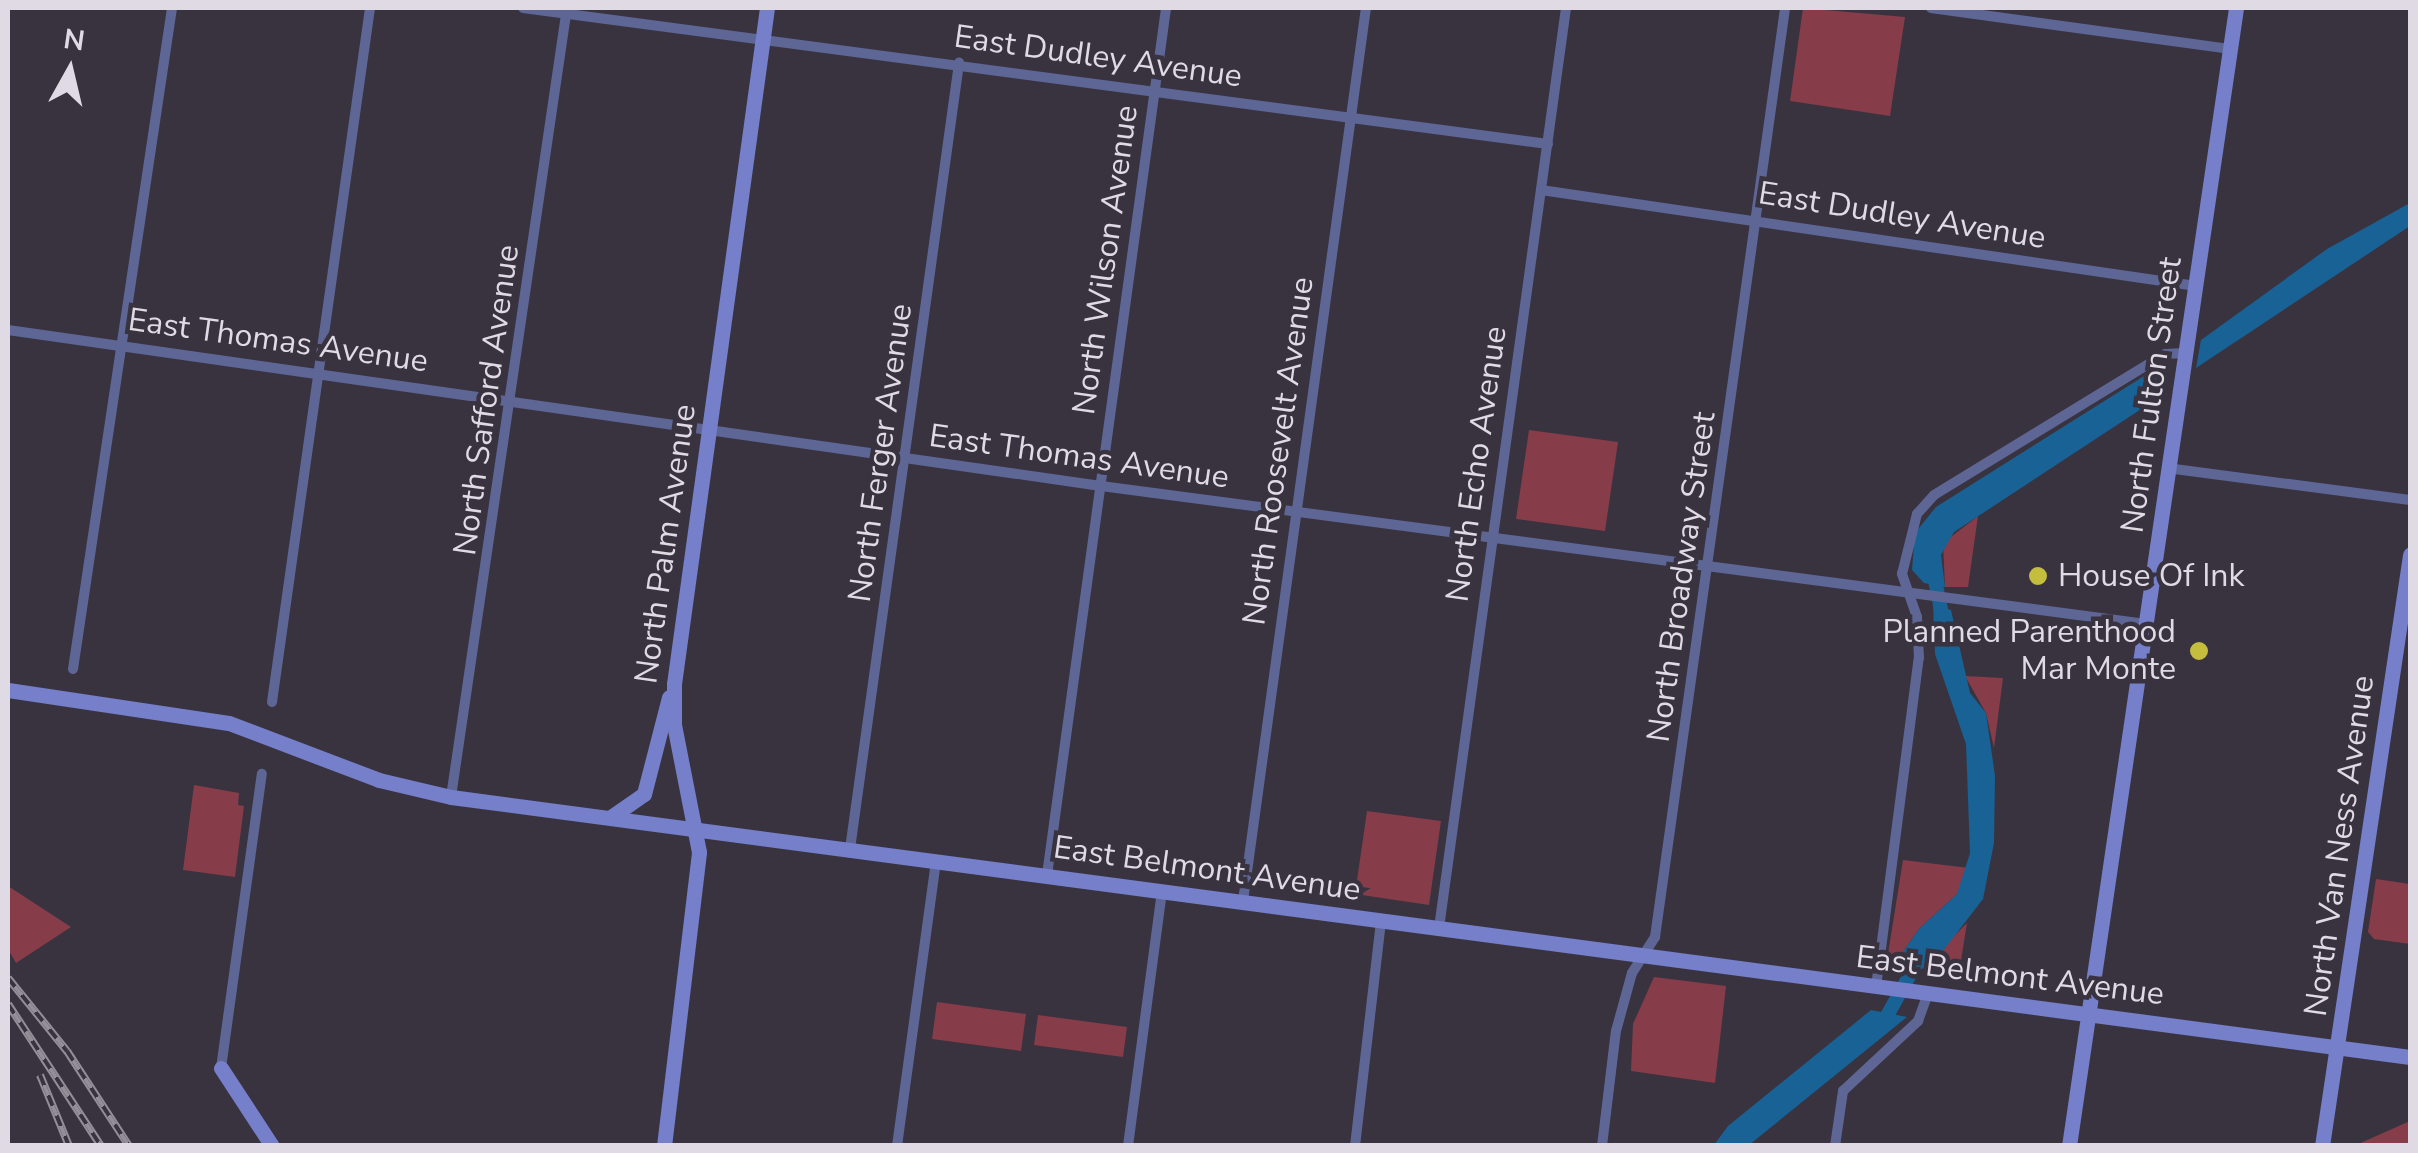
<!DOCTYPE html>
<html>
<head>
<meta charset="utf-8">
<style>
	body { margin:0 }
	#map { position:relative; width:2418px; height:1153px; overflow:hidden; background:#393340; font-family:"Nunito Sans",sans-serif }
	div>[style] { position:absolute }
	.green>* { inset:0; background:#863c49 }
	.water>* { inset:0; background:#196295 }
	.canal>* { height:14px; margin:-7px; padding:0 7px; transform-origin:7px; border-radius:7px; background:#196295 }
	.minor>* { height:10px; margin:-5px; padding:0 5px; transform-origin:5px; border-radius:5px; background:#5e6695 }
	.secondary>* { height:15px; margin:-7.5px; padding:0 7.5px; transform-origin:7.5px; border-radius:7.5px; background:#757fca }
	.rail>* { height:8px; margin-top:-4px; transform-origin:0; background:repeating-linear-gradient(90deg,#393340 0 11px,#948e99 0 22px); box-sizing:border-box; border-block:2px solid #948e99 }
	.dots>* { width:28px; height:28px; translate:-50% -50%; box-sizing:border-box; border:5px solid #393340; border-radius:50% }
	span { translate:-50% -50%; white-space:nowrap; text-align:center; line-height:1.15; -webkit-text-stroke:9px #393340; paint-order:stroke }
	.street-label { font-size:32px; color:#dfdae3 }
	.poi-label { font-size:32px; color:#dfdae3 }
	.left { translate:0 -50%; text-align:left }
	.right { translate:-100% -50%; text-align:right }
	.frame { position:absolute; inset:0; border:10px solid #dfdae3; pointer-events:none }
	.north { position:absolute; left:20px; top:20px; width:100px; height:100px; -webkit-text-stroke:8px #393340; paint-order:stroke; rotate:8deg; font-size:28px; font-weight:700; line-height:40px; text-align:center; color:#dfdae3 }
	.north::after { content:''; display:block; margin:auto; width:35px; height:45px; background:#dfdae3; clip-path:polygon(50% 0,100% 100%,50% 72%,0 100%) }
</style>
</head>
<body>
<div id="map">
	<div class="green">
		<div style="clip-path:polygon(1803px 8px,1905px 17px,1890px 116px,1790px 101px)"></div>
		<div style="clip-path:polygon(1529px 430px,1618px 442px,1605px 531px,1516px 519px)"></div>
		<div style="clip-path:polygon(1978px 516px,1968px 587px,1945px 587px,1943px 543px)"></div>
		<div style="clip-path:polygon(1965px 676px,2003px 678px,1994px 748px,1986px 713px)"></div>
		<div style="clip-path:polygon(194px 785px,239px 793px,238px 805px,244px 806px,235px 877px,183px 870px)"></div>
		<div style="clip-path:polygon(1367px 811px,1441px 821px,1429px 905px,1355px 894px)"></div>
		<div style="clip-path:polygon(1903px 860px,1969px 868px,1957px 894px,1919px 929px,1893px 966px,1887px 960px)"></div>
		<div style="clip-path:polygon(2376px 879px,2410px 884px,2410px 944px,2374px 939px,2368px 932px)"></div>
		<div style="clip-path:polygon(8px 886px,71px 927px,16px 963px,8px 949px)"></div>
		<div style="clip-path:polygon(1967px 923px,1959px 973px,1929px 969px,1946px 944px)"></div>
		<div style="clip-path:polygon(1654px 977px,1726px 986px,1715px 1083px,1631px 1071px,1633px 1024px)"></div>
		<div style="clip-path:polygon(937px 1002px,1026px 1014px,1021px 1051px,932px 1039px)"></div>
		<div style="clip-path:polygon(1038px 1015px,1127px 1027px,1123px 1057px,1034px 1045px)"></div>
		<div style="clip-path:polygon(2410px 1121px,2410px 1145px,2356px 1145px)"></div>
	</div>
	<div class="water">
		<div style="clip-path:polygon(2410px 203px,2410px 226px,2196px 368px,2201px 340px,2327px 249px)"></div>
		<div style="clip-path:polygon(2160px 366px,2158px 398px,1954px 532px,1941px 555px,1945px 587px,1924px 583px,1912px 570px,1915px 533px,1936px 507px)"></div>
		<div style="clip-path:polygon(1933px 604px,1951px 610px,1970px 693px,1986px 713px,1995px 776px,1994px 843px,1983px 899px,1929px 969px,1893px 966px,1919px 929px,1957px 894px,1970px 853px,1966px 744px,1935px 654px)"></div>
		<div style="clip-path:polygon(1871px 1010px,1907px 1017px,1749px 1145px,1714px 1145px,1728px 1126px)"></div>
	</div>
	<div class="canal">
		<div style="left:1932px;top:566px;width:59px;rotate:78.3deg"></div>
		<div style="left:1883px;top:1023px;width:78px;rotate:-60.8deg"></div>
	</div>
	<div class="minor">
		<div style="left:523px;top:8px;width:1034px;rotate:7.56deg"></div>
		<div style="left:1931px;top:8px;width:301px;rotate:7.8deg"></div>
		<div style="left:1541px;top:190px;width:662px;rotate:8.34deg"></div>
		<div style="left:8px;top:330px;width:1104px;rotate:8.12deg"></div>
		<div style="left:1101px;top:486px;width:1054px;rotate:7.52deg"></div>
		<div style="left:2167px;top:468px;width:245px;rotate:7.5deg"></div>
		<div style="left:73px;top:669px;width:668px;rotate:-81.48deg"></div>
		<div style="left:272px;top:702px;width:701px;rotate:-81.96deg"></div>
		<div style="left:451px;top:797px;width:797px;rotate:-81.64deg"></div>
		<div style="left:850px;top:849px;width:794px;rotate:-82.1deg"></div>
		<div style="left:1047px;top:875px;width:875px;rotate:-82.18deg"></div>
		<div style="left:1243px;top:901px;width:901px;rotate:-82.16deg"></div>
		<div style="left:1439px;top:928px;width:929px;rotate:-82.14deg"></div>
		<div style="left:1876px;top:987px;width:332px;rotate:-82.6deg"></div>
		<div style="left:1919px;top:658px;width:41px;rotate:-92.8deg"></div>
		<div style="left:1917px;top:617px;width:46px;rotate:-109.2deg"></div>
		<div style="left:1902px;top:574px;width:62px;rotate:-76deg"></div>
		<div style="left:1917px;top:514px;width:25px;rotate:-48deg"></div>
		<div style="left:1934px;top:495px;width:271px;rotate:-31.4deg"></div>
		<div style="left:2165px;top:354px;width:20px;rotate:-3deg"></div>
		<div style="left:221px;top:1068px;width:297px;rotate:-82.1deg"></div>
		<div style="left:897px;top:1146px;width:288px;rotate:-82.2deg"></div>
		<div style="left:1128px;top:1146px;width:258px;rotate:-82.4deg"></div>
		<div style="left:1355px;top:1146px;width:227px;rotate:-83.4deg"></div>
		<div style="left:1602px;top:1146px;width:116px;rotate:-83.1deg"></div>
		<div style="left:1616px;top:1031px;width:60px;rotate:-74.6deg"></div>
		<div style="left:1632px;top:973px;width:43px;rotate:-57.4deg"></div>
		<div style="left:1655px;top:937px;width:938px;rotate:-82.03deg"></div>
		<div style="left:1835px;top:1146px;width:56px;rotate:-81.7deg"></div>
		<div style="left:1843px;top:1091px;width:103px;rotate:-43deg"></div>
		<div style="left:1918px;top:1021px;width:30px;rotate:-70deg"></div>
	</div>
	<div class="secondary">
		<div style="left:8px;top:690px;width:223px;rotate:8.5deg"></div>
		<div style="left:229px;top:723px;width:160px;rotate:20.8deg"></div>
		<div style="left:379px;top:780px;width:74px;rotate:13.3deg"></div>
		<div style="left:451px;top:797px;width:1976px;rotate:7.56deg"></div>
		<div style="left:611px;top:817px;width:40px;rotate:-34.9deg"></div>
		<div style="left:644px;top:794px;width:100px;rotate:-75.5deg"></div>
		<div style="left:221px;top:1068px;width:93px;rotate:56.8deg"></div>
		<div style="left:664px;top:1146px;width:296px;rotate:-83.2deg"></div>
		<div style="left:699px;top:852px;width:129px;rotate:-101.1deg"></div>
		<div style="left:674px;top:725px;width:41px;rotate:-90deg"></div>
		<div style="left:674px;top:684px;width:682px;rotate:-82.17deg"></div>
		<div style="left:2069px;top:1146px;width:1150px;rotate:-81.65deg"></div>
		<div style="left:2322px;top:1146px;width:598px;rotate:-81.53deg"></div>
	</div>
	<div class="rail">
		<div style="left:8px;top:978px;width:94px;rotate:51.1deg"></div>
		<div style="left:67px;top:1051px;width:113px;rotate:56.9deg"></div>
		<div style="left:8px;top:1004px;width:170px;rotate:56.8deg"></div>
		<div style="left:40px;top:1075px;width:77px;rotate:67.8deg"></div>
	</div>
	<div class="dots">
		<div style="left:2038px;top:576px;background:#c4bd3e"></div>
		<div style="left:2199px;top:651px;background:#c4bd3e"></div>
	</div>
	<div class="street-label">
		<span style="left:1098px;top:57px;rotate:8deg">East Dudley Avenue</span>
		<span style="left:1902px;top:216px;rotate:9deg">East Dudley Avenue</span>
		<span style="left:1106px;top:260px;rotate:-82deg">North Wilson Avenue</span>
		<span style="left:278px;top:341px;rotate:8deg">East Thomas Avenue</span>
		<span style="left:2152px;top:395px;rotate:-82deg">North Fulton Street</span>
		<span style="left:487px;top:400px;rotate:-82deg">North Safford Avenue</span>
		<span style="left:1279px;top:451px;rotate:-82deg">North Roosevelt Avenue</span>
		<span style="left:881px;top:453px;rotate:-82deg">North Ferger Avenue</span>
		<span style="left:1079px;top:457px;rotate:8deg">East Thomas Avenue</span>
		<span style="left:1477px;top:464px;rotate:-82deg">North Echo Avenue</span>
		<span style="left:666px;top:544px;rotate:-82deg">North Palm Avenue</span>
		<span style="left:1682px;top:577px;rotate:-82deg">North Broadway Street</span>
		<span style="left:2340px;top:846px;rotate:-82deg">North Van Ness Avenue</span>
		<span style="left:1207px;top:869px;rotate:8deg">East Belmont Avenue</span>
		<span style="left:2010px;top:976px;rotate:7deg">East Belmont Avenue</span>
	</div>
	<div class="poi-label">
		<span class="left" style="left:2058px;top:576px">House Of Ink</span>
		<span class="right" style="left:2176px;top:651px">Planned Parenthood<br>Mar Monte</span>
	</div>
	<div class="frame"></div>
	<div class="north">N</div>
</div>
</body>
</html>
